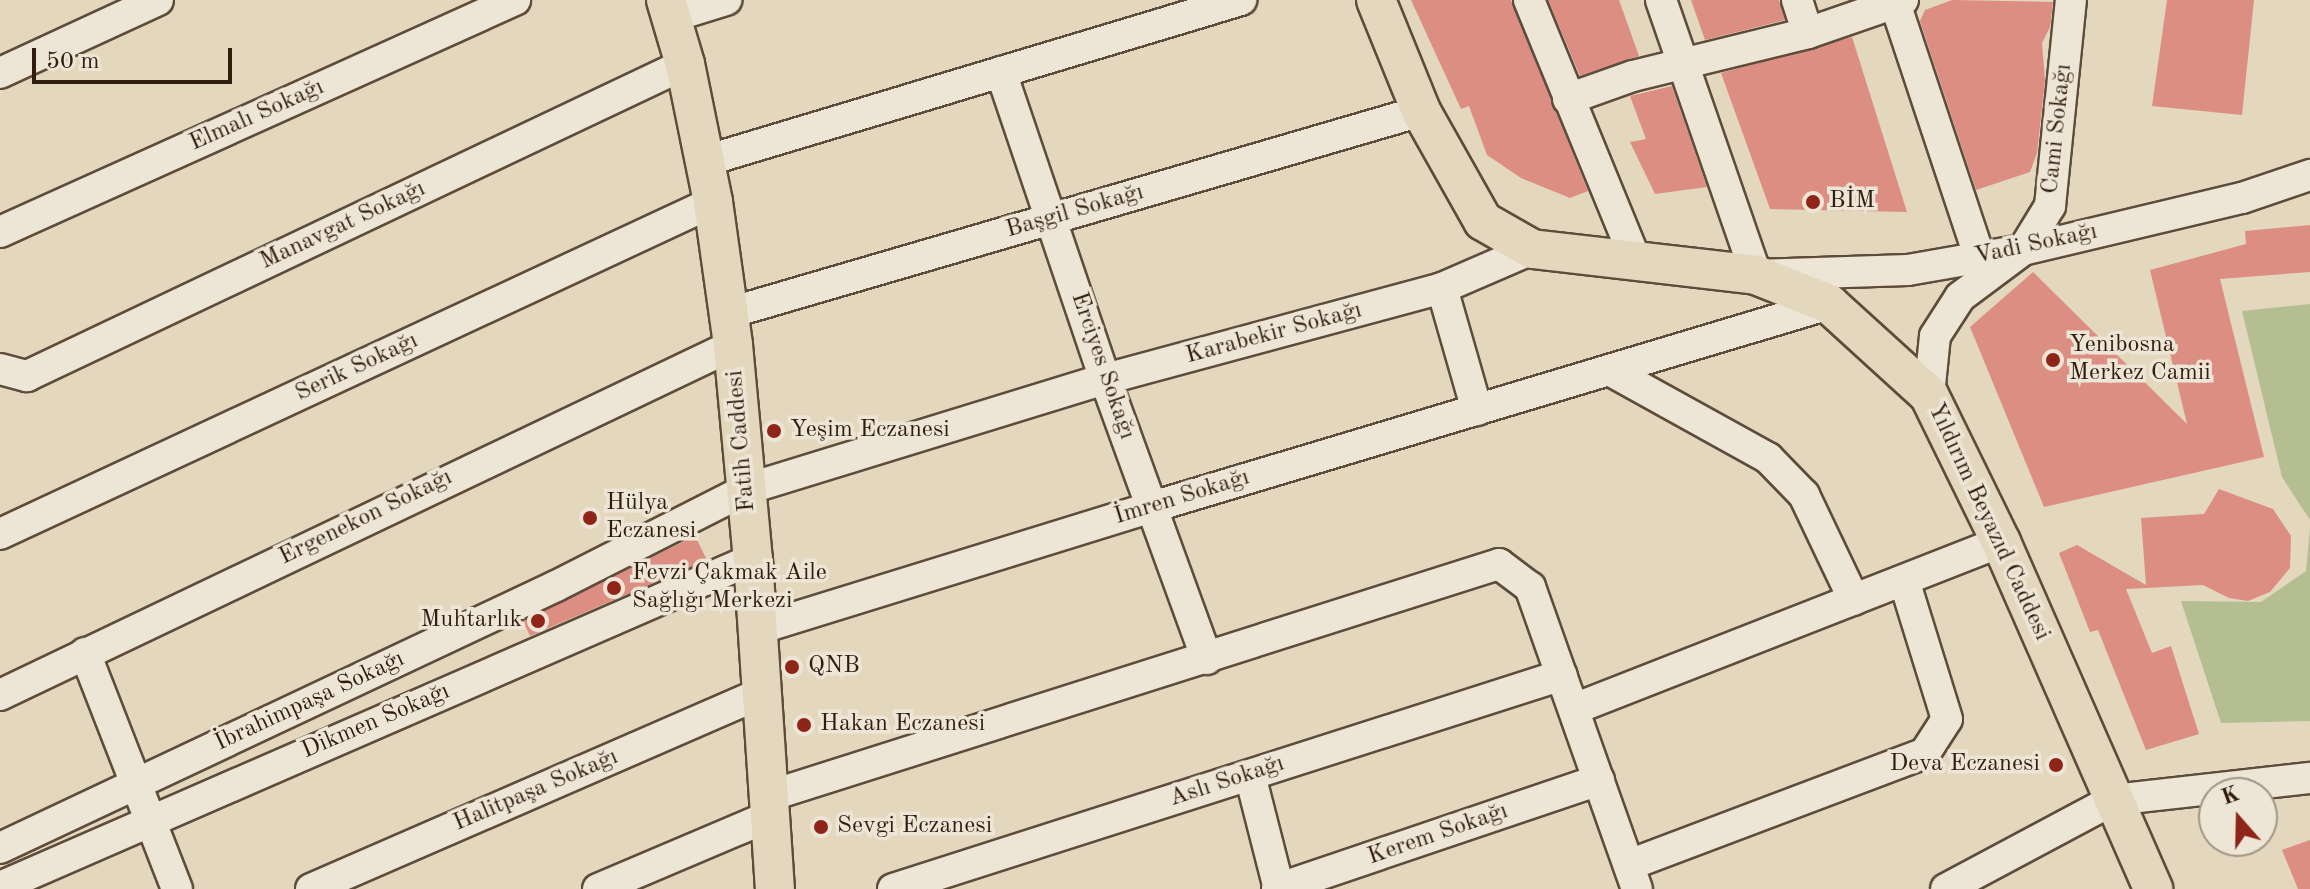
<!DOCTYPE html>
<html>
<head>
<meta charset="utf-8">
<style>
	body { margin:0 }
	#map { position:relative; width:2310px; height:889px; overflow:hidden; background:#e3d7be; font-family:"Old Standard TT",serif }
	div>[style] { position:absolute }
	.green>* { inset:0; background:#b5be90 }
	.building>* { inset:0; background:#dc8e83 }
	.roads { filter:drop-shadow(2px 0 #5d4c3a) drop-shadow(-2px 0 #5d4c3a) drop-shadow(0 2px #5d4c3a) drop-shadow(0 -2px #5d4c3a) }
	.minor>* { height:30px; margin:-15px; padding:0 15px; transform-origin:15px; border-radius:15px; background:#ede5d5 }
	.major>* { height:38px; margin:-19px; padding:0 19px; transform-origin:19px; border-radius:19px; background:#e3d7be }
	.dots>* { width:22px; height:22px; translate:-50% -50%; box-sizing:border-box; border:4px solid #ede5d5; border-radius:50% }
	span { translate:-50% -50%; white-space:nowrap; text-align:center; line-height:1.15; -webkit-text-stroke:7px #ede5d5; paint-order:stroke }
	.street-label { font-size:24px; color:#301d0e }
	.poi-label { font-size:24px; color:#301d0e }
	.left { translate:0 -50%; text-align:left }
	.right { translate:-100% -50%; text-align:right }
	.north { position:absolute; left:2198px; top:777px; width:80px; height:80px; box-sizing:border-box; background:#ede5d5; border:2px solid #a19585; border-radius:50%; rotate:340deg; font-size:22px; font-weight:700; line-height:32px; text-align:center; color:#301d0e }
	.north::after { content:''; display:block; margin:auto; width:28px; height:36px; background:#8f2418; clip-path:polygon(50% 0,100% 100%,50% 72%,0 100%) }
	.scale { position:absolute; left:32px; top:48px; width:200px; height:36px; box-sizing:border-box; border:4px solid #301d0e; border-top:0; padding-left:10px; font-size:24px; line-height:28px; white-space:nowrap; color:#301d0e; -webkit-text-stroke:6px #ede5d5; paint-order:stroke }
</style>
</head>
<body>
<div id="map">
	<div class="green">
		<div style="clip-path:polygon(2310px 304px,2310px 520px,2282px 477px,2242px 311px)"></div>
		<div style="clip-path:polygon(2310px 528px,2310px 721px,2221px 723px,2181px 601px,2261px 602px,2306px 571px)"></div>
	</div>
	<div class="building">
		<div style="clip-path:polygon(1411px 0,1511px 0,1588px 191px,1570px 198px,1521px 178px,1487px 155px,1469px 106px,1461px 109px)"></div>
		<div style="clip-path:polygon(1548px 0,1619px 0,1639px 56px,1580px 76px)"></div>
		<div style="clip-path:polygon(1691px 0,1779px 0,1785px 20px,1705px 40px)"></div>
		<div style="clip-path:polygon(1952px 0,2053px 2px,2050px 27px,2042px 43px,2045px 80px,2037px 153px,2030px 172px,1976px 190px,1920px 21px,1925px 10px)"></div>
		<div style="clip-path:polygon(2167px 0,2254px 0,2242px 115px,2152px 106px)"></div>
		<div style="clip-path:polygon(1852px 37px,1907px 212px,1770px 209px,1721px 73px)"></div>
		<div style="clip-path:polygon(1672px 86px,1707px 187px,1655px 194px,1630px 142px,1646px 139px,1630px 96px)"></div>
		<div style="clip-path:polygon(2310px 225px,2310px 272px,2220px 279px,2264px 457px,2044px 507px,1970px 327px,2033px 272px,2187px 424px,2150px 270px,2246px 244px,2245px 231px)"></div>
		<div style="clip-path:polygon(2219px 489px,2273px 509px,2291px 536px,2290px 568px,2270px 592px,2248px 601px,2229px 598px,2203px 585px,2126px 589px,2152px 653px,2171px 646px,2199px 734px,2146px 750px,2098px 630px,2090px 632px,2059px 553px,2077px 545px,2146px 585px,2141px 518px,2204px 514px)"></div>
		<div style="clip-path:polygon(695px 536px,707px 560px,530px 636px,523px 621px)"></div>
		<div style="clip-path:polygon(2310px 840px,2310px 889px,2298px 889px,2282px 850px)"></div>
	</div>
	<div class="roads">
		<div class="minor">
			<div style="left:1529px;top:0;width:282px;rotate:67.7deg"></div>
			<div style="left:1661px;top:0;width:291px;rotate:70.9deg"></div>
			<div style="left:1756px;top:275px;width:152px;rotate:-1.9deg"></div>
			<div style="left:1908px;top:270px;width:117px;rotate:-9.9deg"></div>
			<div style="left:2023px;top:250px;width:225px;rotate:-13.4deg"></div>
			<div style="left:2242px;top:198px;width:72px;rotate:-18.7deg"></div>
			<div style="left:1797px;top:0;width:35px;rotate:72deg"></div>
			<div style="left:1903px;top:0;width:9px;rotate:159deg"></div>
			<div style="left:1895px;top:3px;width:269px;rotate:71.6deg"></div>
			<div style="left:671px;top:17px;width:58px;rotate:-17.2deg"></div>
			<div style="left:1001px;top:72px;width:324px;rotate:71.3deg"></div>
			<div style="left:1105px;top:379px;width:298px;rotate:70deg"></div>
			<div style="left:0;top:73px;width:174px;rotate:-24.8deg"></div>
			<div style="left:1568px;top:99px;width:69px;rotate:-19.5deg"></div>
			<div style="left:1633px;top:76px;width:180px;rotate:-13.8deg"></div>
			<div style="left:1808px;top:33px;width:92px;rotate:-19deg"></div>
			<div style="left:1895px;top:3px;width:3px;rotate:-108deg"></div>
			<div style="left:705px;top:161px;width:560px;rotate:-16.72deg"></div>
			<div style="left:0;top:232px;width:565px;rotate:-24.25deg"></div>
			<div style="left:1442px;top:288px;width:127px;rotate:74deg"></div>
			<div style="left:729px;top:313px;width:721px;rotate:-16.27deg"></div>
			<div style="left:0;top:369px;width:28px;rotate:15deg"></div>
			<div style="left:27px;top:376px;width:728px;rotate:-25.37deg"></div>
			<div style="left:1609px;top:370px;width:182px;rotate:29deg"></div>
			<div style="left:1768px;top:458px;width:52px;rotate:45.8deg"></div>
			<div style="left:1804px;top:495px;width:116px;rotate:64.5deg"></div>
			<div style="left:1929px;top:395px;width:59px;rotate:-84.2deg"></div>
			<div style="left:1935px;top:336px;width:46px;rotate:-57.3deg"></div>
			<div style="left:1960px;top:297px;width:79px;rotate:-36.7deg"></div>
			<div style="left:2023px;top:250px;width:52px;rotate:-58.5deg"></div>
			<div style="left:2050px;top:206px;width:207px;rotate:-84.2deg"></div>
			<div style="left:0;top:534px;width:787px;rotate:-24.97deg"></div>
			<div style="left:758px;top:629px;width:412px;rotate:-17.2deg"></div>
			<div style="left:1152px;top:507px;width:707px;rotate:-16.69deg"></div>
			<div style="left:85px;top:653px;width:253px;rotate:68.7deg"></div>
			<div style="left:0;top:695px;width:812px;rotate:-25.52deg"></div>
			<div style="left:1574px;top:709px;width:458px;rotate:-21.4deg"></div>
			<div style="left:1250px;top:775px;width:118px;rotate:75.7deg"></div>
			<div style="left:769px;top:796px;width:766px;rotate:-17.63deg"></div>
			<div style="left:1499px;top:564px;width:39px;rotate:37deg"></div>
			<div style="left:1530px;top:587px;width:320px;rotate:70.5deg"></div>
			<div style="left:0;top:848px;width:615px;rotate:-25.23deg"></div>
			<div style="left:556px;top:586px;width:214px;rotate:-26.9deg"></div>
			<div style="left:747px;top:489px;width:375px;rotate:-17.1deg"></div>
			<div style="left:1105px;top:379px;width:349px;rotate:-15.1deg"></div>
			<div style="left:1442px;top:288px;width:98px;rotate:-23.4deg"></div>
			<div style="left:1629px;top:865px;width:316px;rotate:-20.7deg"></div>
			<div style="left:1925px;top:753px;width:40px;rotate:-57.1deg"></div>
			<div style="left:1947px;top:719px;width:145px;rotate:-107.2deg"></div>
			<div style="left:0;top:887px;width:821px;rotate:-23.54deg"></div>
			<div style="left:311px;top:889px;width:492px;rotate:-23.5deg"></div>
			<div style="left:598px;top:889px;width:187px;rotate:-23deg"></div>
			<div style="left:893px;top:889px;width:702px;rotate:-17.74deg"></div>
			<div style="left:1277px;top:889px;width:340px;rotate:-18.7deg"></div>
			<div style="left:1946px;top:889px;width:189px;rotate:-28.1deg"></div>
			<div style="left:2113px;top:800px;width:198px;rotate:-6.4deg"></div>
		</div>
		<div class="major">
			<div style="left:666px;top:0;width:67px;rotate:73.5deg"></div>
			<div style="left:685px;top:64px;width:141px;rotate:78.5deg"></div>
			<div style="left:713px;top:202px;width:144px;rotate:82deg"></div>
			<div style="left:733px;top:345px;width:215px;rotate:84.7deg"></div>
			<div style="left:753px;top:559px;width:331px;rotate:86.2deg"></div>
			<div style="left:1376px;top:0;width:120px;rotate:67.9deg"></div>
			<div style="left:1421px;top:111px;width:126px;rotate:60.6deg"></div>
			<div style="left:1483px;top:221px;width:56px;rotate:29.7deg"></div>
			<div style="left:1532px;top:249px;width:226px;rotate:6.6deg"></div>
			<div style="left:1756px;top:275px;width:79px;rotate:21.7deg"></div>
			<div style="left:1829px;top:304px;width:135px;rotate:42.3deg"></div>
			<div style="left:1929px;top:395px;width:164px;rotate:63.9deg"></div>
			<div style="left:2001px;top:542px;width:379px;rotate:66.3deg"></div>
		</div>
	</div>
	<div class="dots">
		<div style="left:1813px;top:202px;background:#8f2418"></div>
		<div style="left:2053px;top:360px;background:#8f2418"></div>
		<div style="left:774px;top:431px;background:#8f2418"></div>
		<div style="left:590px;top:518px;background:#8f2418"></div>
		<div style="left:614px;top:588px;background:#8f2418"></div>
		<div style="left:538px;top:621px;background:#8f2418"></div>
		<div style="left:792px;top:667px;background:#8f2418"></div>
		<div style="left:804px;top:725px;background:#8f2418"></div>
		<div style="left:2056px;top:765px;background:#8f2418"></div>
		<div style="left:821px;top:827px;background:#8f2418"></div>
	</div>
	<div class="street-label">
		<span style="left:257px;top:116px;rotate:-24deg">Elmalı Sokağı</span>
		<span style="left:2058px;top:129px;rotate:-84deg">Cami Sokağı</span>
		<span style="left:1075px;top:212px;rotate:-16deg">Başgil Sokağı</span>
		<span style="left:343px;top:226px;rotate:-25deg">Manavgat Sokağı</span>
		<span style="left:2036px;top:245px;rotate:-12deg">Vadi Sokağı</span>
		<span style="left:1274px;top:334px;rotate:-15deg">Karabekir Sokağı</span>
		<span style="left:1102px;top:366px;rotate:71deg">Erciyes Sokağı</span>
		<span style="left:357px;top:368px;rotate:-25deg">Serik Sokağı</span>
		<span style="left:742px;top:441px;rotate:-95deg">Fatih Caddesi</span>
		<span style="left:1182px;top:498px;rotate:-17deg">İmren Sokağı</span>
		<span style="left:366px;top:518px;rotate:-26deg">Ergenekon Sokağı</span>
		<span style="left:1988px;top:522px;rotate:65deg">Yıldırım Beyazıd Caddesi</span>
		<span style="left:310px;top:702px;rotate:-25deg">İbrahimpaşa Sokağı</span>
		<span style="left:376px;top:722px;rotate:-23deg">Dikmen Sokağı</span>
		<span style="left:1227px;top:782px;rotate:-18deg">Aslı Sokağı</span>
		<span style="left:536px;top:791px;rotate:-23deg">Halitpaşa Sokağı</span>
		<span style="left:1438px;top:835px;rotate:-19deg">Kerem Sokağı</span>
	</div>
	<div class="poi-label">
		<span class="left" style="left:1829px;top:202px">BİM</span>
		<span class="left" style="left:2069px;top:360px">Yenibosna<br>Merkez Camii</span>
		<span class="left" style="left:790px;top:431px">Yeşim Eczanesi</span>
		<span class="left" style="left:606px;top:518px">Hülya<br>Eczanesi</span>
		<span class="left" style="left:632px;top:588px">Fevzi Çakmak Aile<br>Sağlığı Merkezi</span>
		<span class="right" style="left:522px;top:621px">Muhtarlık</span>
		<span class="left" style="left:808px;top:667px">QNB</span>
		<span class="left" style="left:820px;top:725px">Hakan Eczanesi</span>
		<span class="right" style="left:2040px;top:765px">Deva Eczanesi</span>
		<span class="left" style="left:837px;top:827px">Sevgi Eczanesi</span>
	</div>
	<div class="north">K</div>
	<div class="scale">50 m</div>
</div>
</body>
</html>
